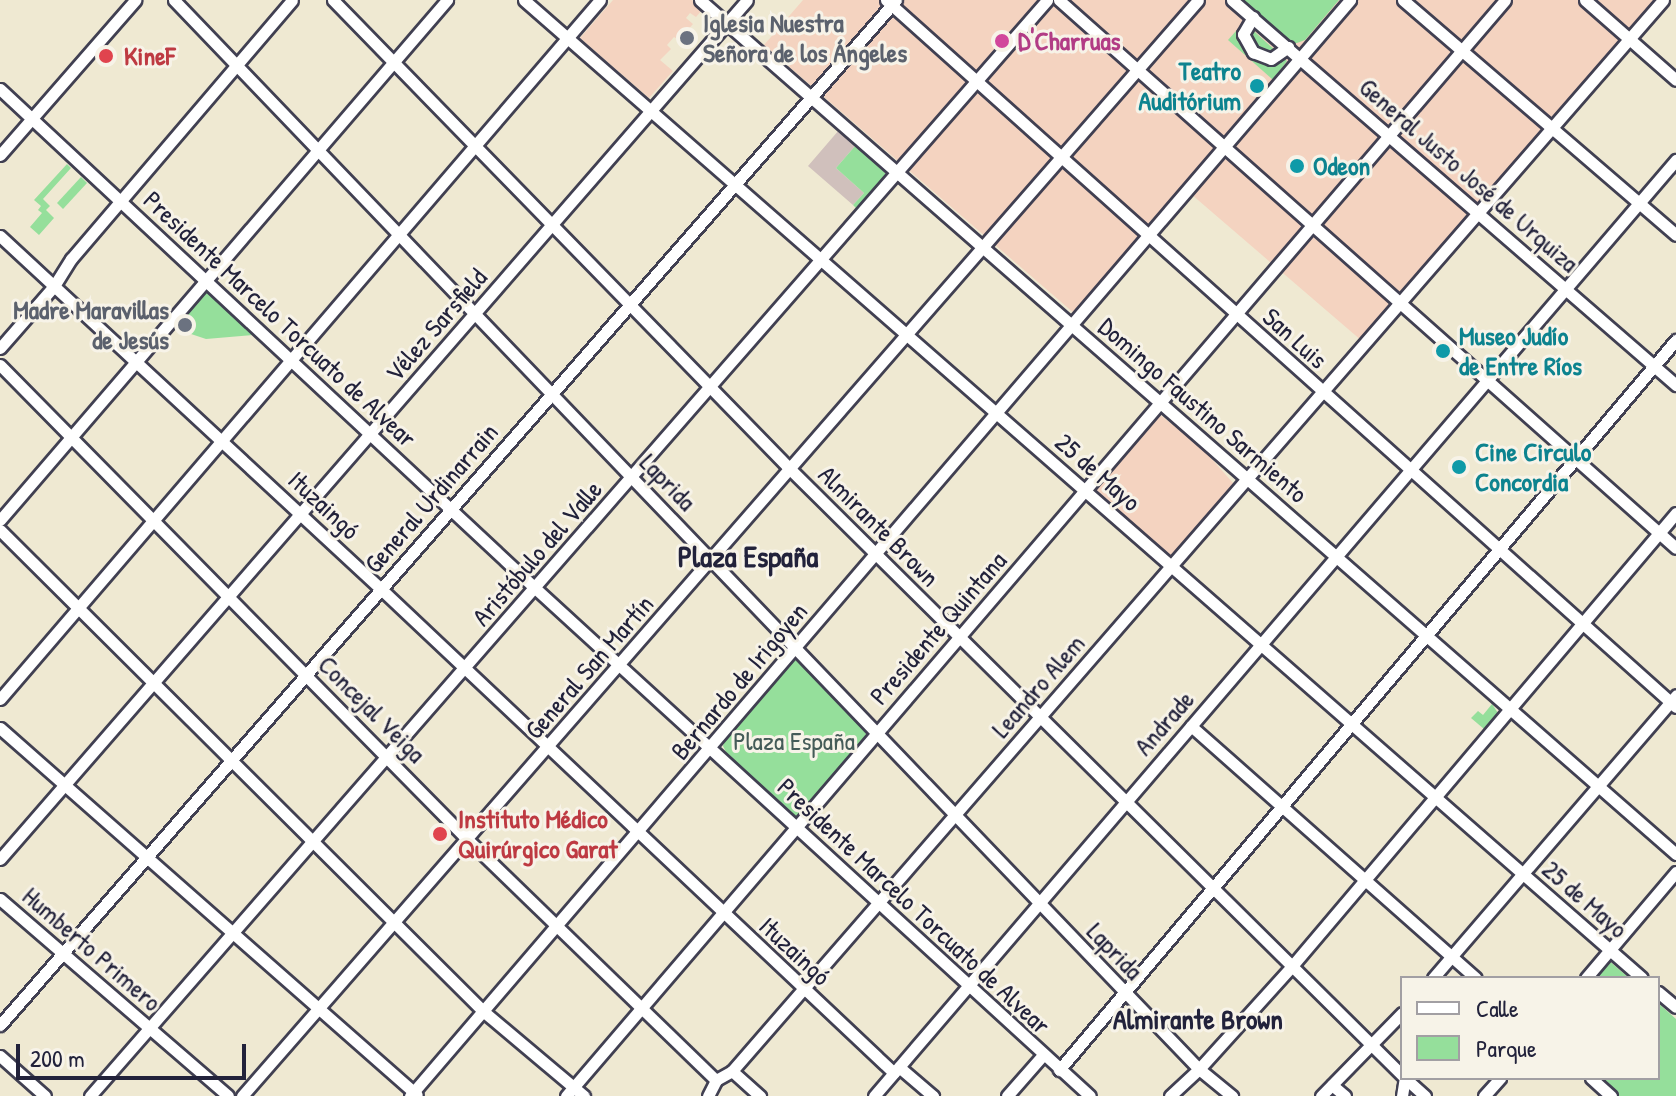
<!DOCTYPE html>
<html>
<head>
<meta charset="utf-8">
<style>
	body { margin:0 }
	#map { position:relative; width:1676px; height:1096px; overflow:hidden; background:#efe9d2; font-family:"Patrick Hand",sans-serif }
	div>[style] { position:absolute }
	.built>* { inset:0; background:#f4d3c0 }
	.industrial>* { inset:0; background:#d0c0bc }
	.green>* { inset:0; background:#95df9b }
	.roads { filter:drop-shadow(2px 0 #414052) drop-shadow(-2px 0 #414052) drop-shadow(0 2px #414052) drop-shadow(0 -2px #414052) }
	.minor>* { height:11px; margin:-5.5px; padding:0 5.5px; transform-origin:5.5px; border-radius:5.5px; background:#fff }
	.dots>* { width:22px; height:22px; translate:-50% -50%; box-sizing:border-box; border:4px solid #f7f3e8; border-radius:50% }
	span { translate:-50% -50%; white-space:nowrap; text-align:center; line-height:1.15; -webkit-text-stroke:6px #f7f3e8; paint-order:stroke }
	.worship-label { font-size:26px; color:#5b616d; font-weight:700 }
	.left { translate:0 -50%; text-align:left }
	.right { translate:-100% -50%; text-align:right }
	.hotel-label { font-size:26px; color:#b23c85; font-weight:700 }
	.health-label { font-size:26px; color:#be3a42; font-weight:700 }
	.culture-label { font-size:26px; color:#0d838f; font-weight:700 }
	.street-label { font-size:26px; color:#22223b }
	.park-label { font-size:26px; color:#445b58 }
	.neighbourhood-label { font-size:28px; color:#22223b; font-weight:700 }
	.quarter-label { font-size:30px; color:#22223b; font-weight:700 }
	.legend { position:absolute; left:1400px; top:976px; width:260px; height:104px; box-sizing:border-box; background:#f7f3e8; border:2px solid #a29fa3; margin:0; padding:10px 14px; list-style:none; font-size:24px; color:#22223b }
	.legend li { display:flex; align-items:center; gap:16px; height:40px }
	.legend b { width:40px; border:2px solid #a29fa3 }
	.scale { position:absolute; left:16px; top:1044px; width:230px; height:36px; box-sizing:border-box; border:4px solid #22223b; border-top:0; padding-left:10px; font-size:24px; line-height:28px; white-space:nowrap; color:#22223b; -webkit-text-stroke:6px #f7f3e8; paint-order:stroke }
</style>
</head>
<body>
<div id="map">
	<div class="built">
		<div style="clip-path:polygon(613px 0,692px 0,703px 9px,696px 17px,690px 13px,686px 18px,693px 24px,679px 40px,674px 37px,667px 45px,671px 49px,660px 60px,673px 71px,649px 98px,580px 38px)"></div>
		<div style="clip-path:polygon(803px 0,1656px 0,1362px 341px,1184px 188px,1075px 314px,764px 45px)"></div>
		<div style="clip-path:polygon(1159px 414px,1200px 446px,1234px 484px,1171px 556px,1166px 556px,1092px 489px)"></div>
	</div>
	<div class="industrial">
		<div style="clip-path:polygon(839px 130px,856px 145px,836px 168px,864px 193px,853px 205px,808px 166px)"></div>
	</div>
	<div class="green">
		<div style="clip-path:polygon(1240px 0,1339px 0,1305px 40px,1297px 43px,1289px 43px)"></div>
		<div style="clip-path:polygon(1244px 22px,1287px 61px,1273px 80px,1228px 40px)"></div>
		<div style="clip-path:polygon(856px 145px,888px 176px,858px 210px,853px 205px,864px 193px,836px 168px)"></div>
		<div style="clip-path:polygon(67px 164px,71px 168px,43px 199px,50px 206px,46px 210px,54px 218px,39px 235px,30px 227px,42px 213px,38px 210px,41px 206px,34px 200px)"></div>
		<div style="clip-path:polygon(81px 177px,87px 183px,63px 209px,57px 203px)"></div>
		<div style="clip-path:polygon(208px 288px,253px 335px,206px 339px,185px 332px,176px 324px)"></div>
		<div style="clip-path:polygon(798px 659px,807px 663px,865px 725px,867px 735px,859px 750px,804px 814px,795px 817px,729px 758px,723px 746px,726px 736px,789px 663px)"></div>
		<div style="clip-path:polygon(1492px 704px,1498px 713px,1484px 729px,1471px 718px,1478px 711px,1483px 715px)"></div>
		<div style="clip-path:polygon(1608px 960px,1629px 978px,1585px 978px)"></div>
		<div style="clip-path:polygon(1658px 1003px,1676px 1019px,1676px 1096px,1619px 1096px,1598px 1078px,1658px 1078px)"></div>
	</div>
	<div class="roads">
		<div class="minor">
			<div style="left:174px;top:0;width:1376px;rotate:46.21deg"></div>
			<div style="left:1126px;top:993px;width:105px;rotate:46.2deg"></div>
			<div style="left:1199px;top:1069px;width:43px;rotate:39.3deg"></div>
			<div style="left:333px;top:0;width:656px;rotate:45.74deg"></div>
			<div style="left:791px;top:470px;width:860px;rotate:44.72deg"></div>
			<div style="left:524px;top:0;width:1485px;rotate:41.18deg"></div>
			<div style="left:700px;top:0;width:1297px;rotate:41.19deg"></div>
			<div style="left:886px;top:0;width:1060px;rotate:41.83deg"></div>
			<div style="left:1059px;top:0;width:825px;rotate:41.61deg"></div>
			<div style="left:1232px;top:0;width:588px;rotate:40.93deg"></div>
			<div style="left:1403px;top:0;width:360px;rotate:40.7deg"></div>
			<div style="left:1585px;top:0;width:121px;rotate:41.3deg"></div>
			<div style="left:1253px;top:17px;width:20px;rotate:120deg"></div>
			<div style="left:1243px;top:34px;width:21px;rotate:61deg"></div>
			<div style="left:1253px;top:52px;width:19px;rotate:21deg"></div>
			<div style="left:1271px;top:59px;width:21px;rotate:-35deg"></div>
			<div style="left:0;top:89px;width:732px;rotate:43.01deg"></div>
			<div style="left:535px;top:588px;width:752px;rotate:42.47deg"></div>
			<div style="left:0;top:155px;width:206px;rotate:-48.9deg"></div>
			<div style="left:0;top:236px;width:519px;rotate:42.82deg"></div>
			<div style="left:381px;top:589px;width:705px;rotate:43.33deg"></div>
			<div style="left:0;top:348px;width:82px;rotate:-48.9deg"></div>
			<div style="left:54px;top:286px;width:32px;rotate:-58deg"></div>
			<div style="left:71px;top:259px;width:340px;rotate:-49.5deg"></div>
			<div style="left:0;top:365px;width:667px;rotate:45.43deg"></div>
			<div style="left:468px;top:840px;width:345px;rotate:44.1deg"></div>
			<div style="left:0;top:520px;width:686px;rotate:-49.32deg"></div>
			<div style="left:0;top:530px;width:682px;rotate:44.88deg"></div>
			<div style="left:483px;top:1011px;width:132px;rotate:40.1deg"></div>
			<div style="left:0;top:699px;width:921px;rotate:-49.36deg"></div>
			<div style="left:1191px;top:726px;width:380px;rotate:41.5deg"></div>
			<div style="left:0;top:728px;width:555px;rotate:41.35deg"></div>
			<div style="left:0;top:859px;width:1138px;rotate:-48.99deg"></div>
			<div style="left:0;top:899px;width:301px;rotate:40.8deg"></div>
			<div style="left:1433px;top:978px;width:373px;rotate:-49.3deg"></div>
			<div style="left:1586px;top:978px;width:139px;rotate:-49.7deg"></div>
			<div style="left:1658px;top:992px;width:23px;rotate:40deg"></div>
			<div style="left:0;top:1025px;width:1361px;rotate:-48.84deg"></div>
			<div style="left:0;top:1056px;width:60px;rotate:41.6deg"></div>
			<div style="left:899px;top:1067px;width:45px;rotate:40.5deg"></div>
			<div style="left:1059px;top:1070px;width:956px;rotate:-49.8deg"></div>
			<div style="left:732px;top:1071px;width:38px;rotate:42deg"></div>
			<div style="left:1405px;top:1078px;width:27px;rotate:42deg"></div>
			<div style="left:1591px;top:1078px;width:27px;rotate:42deg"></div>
			<div style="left:1332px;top:1085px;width:17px;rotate:40deg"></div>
			<div style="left:90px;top:1096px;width:1455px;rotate:-48.87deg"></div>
			<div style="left:242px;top:1096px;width:1454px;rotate:-48.9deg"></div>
			<div style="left:410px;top:1096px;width:1444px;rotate:-49.38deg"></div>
			<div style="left:566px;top:1096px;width:1443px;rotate:-49.41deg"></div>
			<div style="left:708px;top:1096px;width:18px;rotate:-63deg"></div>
			<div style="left:716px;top:1080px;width:18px;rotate:-29deg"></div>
			<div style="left:732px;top:1071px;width:1419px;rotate:-49deg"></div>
			<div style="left:874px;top:1096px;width:1233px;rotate:-49.41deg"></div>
			<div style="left:1007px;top:1096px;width:55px;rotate:-48.7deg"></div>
			<div style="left:1170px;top:1096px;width:40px;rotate:-43deg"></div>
			<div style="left:1199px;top:1069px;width:139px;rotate:-47.9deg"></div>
			<div style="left:1292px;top:966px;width:594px;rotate:-49.71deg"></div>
			<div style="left:1321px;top:1096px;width:116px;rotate:-45.7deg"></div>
			<div style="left:1402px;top:1096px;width:18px;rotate:-81deg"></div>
			<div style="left:1484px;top:1096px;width:24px;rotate:-48deg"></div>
		</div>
	</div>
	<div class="dots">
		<div style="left:687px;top:38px;background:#6b7280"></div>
		<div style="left:1002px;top:41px;background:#d1479c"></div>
		<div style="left:106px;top:56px;background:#e0444e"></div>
		<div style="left:1257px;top:86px;background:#0f9aa8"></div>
		<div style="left:1297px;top:166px;background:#0f9aa8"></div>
		<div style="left:185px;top:325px;background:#6b7280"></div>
		<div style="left:1443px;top:351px;background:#0f9aa8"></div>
		<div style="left:1459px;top:467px;background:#0f9aa8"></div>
		<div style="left:440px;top:834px;background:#e0444e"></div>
	</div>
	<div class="worship-label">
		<span class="left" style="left:703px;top:38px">Iglesia Nuestra<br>Señora de los Ángeles</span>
		<span class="right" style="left:169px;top:325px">Madre Maravillas<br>de Jesús</span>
	</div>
	<div class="hotel-label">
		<span class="left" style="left:1018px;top:41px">D'Charruas</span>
	</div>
	<div class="health-label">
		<span class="left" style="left:124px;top:56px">KineF</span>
		<span class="left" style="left:458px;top:834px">Instituto Médico<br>Quirúrgico Garat</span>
	</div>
	<div class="culture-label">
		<span class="right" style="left:1241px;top:86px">Teatro<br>Auditórium</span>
		<span class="left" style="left:1313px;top:166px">Odeon</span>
		<span class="left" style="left:1459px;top:351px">Museo Judío<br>de Entre Ríos</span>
		<span class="left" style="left:1475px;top:467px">Cine Circulo<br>Concordia</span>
	</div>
	<div class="street-label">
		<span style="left:1469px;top:175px;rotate:41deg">General Justo José de Urquiza</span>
		<span style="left:280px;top:319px;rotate:43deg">Presidente Marcelo Torcuato de Alvear</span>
		<span style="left:436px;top:325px;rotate:-49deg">Vélez Sarsfield</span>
		<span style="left:1295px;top:338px;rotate:42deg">San Luis</span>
		<span style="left:1203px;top:410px;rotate:41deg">Domingo Faustino Sarmiento</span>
		<span style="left:1098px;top:472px;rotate:41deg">25 de Mayo</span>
		<span style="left:668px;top:482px;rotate:46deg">Laprida</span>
		<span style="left:431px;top:498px;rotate:-49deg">General Urdinarrain</span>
		<span style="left:324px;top:505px;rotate:43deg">Ituzaingó</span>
		<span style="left:879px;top:526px;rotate:45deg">Almirante Brown</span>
		<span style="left:537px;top:553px;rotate:-49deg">Aristóbulo del Valle</span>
		<span style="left:938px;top:628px;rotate:-49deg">Presidente Quintana</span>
		<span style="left:589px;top:667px;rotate:-49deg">General San Martín</span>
		<span style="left:739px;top:681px;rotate:-50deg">Bernardo de Irigoyen</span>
		<span style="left:1038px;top:686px;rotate:-49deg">Leandro Alem</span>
		<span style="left:372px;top:709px;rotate:45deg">Concejal Veiga</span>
		<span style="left:1164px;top:723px;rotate:-49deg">Andrade</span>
		<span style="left:1585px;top:899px;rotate:41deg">25 de Mayo</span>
		<span style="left:914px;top:906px;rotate:43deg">Presidente Marcelo Torcuato de Alvear</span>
		<span style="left:92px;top:949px;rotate:41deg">Humberto Primero</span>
		<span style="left:795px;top:951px;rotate:43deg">Ituzaingó</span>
		<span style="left:1115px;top:951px;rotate:46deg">Laprida</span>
	</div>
	<div class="park-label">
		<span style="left:794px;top:741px">Plaza España</span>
	</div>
	<div class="neighbourhood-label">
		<span style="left:1198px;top:1019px">Almirante Brown</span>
	</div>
	<div class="quarter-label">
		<span style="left:748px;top:556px">Plaza España</span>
	</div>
	<ul class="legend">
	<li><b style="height:10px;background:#fff"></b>Calle</li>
	<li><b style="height:22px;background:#95df9b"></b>Parque</li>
	</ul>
	<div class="scale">200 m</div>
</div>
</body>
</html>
